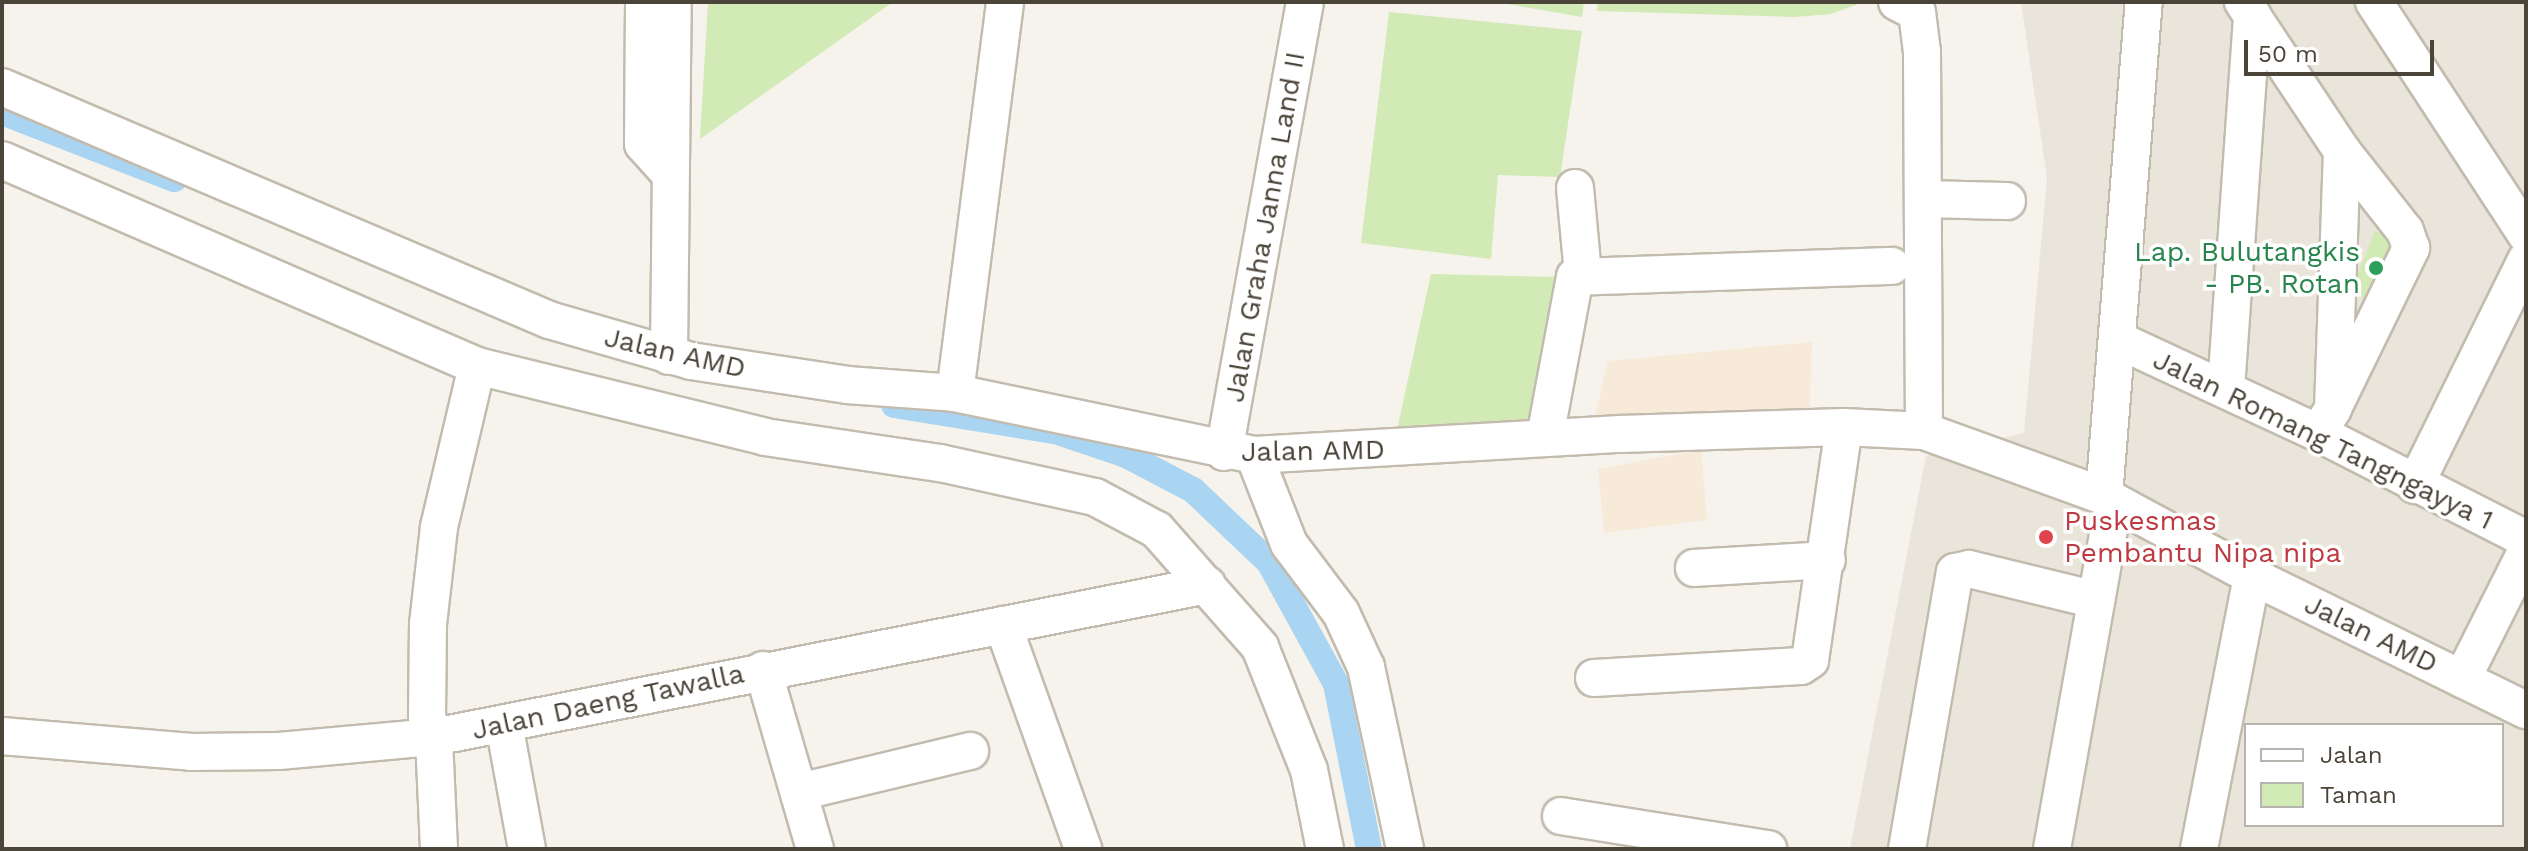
<!DOCTYPE html>
<html>
<head>
<meta charset="utf-8">
<style>
	body { margin:0 }
	#map { position:relative; width:2528px; height:851px; overflow:hidden; background:#f6f3ec; font-family:"Work Sans",sans-serif }
	div>[style] { position:absolute }
	.residential>* { inset:0; background:#eae5da }
	.commercial>* { inset:0; background:#f7ead8 }
	.green>* { inset:0; background:#d2eab5 }
	.canal>* { height:26px; margin:-13px; padding:0 13px; transform-origin:13px; border-radius:13px; background:#a9d4f2 }
	.roads { filter:drop-shadow(2px 0 #c2bbae) drop-shadow(-2px 0 #c2bbae) drop-shadow(0 2px #c2bbae) drop-shadow(0 -2px #c2bbae) }
	.minor>* { height:36px; margin:-18px; padding:0 18px; transform-origin:18px; border-radius:18px; background:#fff }
	.dots>* { width:22px; height:22px; translate:-50% -50%; box-sizing:border-box; border:4px solid #fff; border-radius:50% }
	span { translate:-50% -50%; white-space:nowrap; text-align:center; line-height:1.15; -webkit-text-stroke:7px #fff; paint-order:stroke }
	.street-label { font-size:28px; color:#4b4439 }
	.leisure-label { font-size:28px; color:#27864d }
	.right { translate:-100% -50%; text-align:right }
	.health-label { font-size:28px; color:#be3a42 }
	.left { translate:0 -50%; text-align:left }
	.frame { position:absolute; inset:0; border:4px solid #4b4439; pointer-events:none }
	.legend { position:absolute; left:2244px; top:723px; width:260px; height:104px; box-sizing:border-box; background:#fff; border:2px solid #b7b4b0; margin:0; padding:10px 14px; list-style:none; font-size:24px; color:#4b4439 }
	.legend li { display:flex; align-items:center; gap:16px; height:40px }
	.legend b { width:40px; border:2px solid #b7b4b0 }
	.scale { position:absolute; left:2244px; top:40px; width:190px; height:36px; box-sizing:border-box; border:4px solid #4b4439; border-top:0; padding-left:10px; font-size:24px; line-height:28px; white-space:nowrap; color:#4b4439; -webkit-text-stroke:6px #fff; paint-order:stroke }
</style>
</head>
<body>
<div id="map">
	<div class="residential">
		<div style="clip-path:polygon(evenodd,2021px 2px,2526px 2px,2526px 849px,1850px 849px,1926px 456px,2024px 433px,2047px 178px,2021px 2px,2246px 725px,2502px 725px,2502px 825px,2246px 825px,2246px 725px)"></div>
	</div>
	<div class="commercial">
		<div style="clip-path:polygon(1812px 342px,1809px 421px,1594px 420px,1608px 361px)"></div>
		<div style="clip-path:polygon(1701px 450px,1707px 520px,1604px 533px,1598px 469px)"></div>
	</div>
	<div class="green">
		<div style="clip-path:polygon(708px 2px,893px 2px,700px 139px)"></div>
		<div style="clip-path:polygon(1495px 2px,1584px 2px,1582px 17px)"></div>
		<div style="clip-path:polygon(1598px 2px,1927px 2px,1925px 9px,1864px 2px,1831px 14px,1794px 17px,1597px 11px)"></div>
		<div style="clip-path:polygon(1389px 12px,1582px 31px,1560px 177px,1498px 175px,1491px 259px,1361px 243px)"></div>
		<div style="clip-path:polygon(2375px 231px,2404px 244px,2377px 304px,2350px 292px)"></div>
		<div style="clip-path:polygon(1431px 274px,1558px 277px,1533px 428px,1397px 430px)"></div>
	</div>
	<div class="canal">
		<div style="left:2px;top:112px;width:185px;rotate:21.3deg"></div>
		<div style="left:894px;top:405px;width:163px;rotate:9.2deg"></div>
		<div style="left:1055px;top:431px;width:75px;rotate:18.7deg"></div>
		<div style="left:1126px;top:455px;width:76px;rotate:27.6deg"></div>
		<div style="left:1193px;top:490px;width:105px;rotate:43.5deg"></div>
		<div style="left:1269px;top:562px;width:139px;rotate:61.2deg"></div>
		<div style="left:1336px;top:684px;width:168px;rotate:78.7deg"></div>
	</div>
	<div class="roads">
		<div class="minor">
			<div style="left:644px;top:2px;width:142px;rotate:90.4deg"></div>
			<div style="left:643px;top:144px;width:38px;rotate:48deg"></div>
			<div style="left:1897px;top:2px;width:22px;rotate:27deg"></div>
			<div style="left:1917px;top:12px;width:40px;rotate:82.9deg"></div>
			<div style="left:1922px;top:52px;width:379px;rotate:89.7deg"></div>
			<div style="left:2243px;top:2px;width:179px;rotate:56.4deg"></div>
			<div style="left:2342px;top:151px;width:258px;rotate:92deg"></div>
			<div style="left:2333px;top:409px;width:28px;rotate:122deg"></div>
			<div style="left:2374px;top:2px;width:277px;rotate:56.8deg"></div>
			<div style="left:2px;top:87px;width:595px;rotate:23.07deg"></div>
			<div style="left:549px;top:320px;width:148px;rotate:16.1deg"></div>
			<div style="left:691px;top:361px;width:158px;rotate:8.7deg"></div>
			<div style="left:847px;top:385px;width:108px;rotate:4.2deg"></div>
			<div style="left:955px;top:393px;width:305px;rotate:11.7deg"></div>
			<div style="left:1254px;top:455px;width:367px;rotate:-3.3deg"></div>
			<div style="left:1620px;top:434px;width:224px;rotate:-1.8deg"></div>
			<div style="left:1844px;top:427px;width:80px;rotate:2.9deg"></div>
			<div style="left:1924px;top:431px;width:191px;rotate:19.9deg"></div>
			<div style="left:2104px;top:496px;width:168px;rotate:28.4deg"></div>
			<div style="left:2252px;top:576px;width:305px;rotate:26.1deg"></div>
			<div style="left:2px;top:160px;width:518px;rotate:23.45deg"></div>
			<div style="left:477px;top:366px;width:297px;rotate:13.8deg"></div>
			<div style="left:765px;top:437px;width:177px;rotate:8.5deg"></div>
			<div style="left:940px;top:463px;width:159px;rotate:12.4deg"></div>
			<div style="left:1095px;top:497px;width:70px;rotate:28deg"></div>
			<div style="left:1157px;top:530px;width:156px;rotate:48.6deg"></div>
			<div style="left:1260px;top:647px;width:132px;rotate:68.3deg"></div>
			<div style="left:1309px;top:770px;width:81px;rotate:78.6deg"></div>
			<div style="left:1575px;top:188px;width:86px;rotate:84.7deg"></div>
			<div style="left:1923px;top:199px;width:84px;rotate:1.4deg"></div>
			<div style="left:2120px;top:341px;width:218px;rotate:24.9deg"></div>
			<div style="left:2318px;top:433px;width:233px;rotate:27deg"></div>
			<div style="left:669px;top:356px;width:354px;rotate:-89.4deg"></div>
			<div style="left:2226px;top:389px;width:375px;rotate:-86deg"></div>
			<div style="left:955px;top:393px;width:394px;rotate:-82.7deg"></div>
			<div style="left:2335px;top:404px;width:174px;rotate:-64deg"></div>
			<div style="left:2411px;top:248px;width:18px;rotate:-109deg"></div>
			<div style="left:2405px;top:231px;width:102px;rotate:-128.2deg"></div>
			<div style="left:1545px;top:437px;width:163px;rotate:-79.4deg"></div>
			<div style="left:1575px;top:277px;width:317px;rotate:-2deg"></div>
			<div style="left:1224px;top:452px;width:457px;rotate:-79.8deg"></div>
			<div style="left:1254px;top:455px;width:96px;rotate:68.5deg"></div>
			<div style="left:1289px;top:544px;width:86px;rotate:53deg"></div>
			<div style="left:1341px;top:613px;width:60px;rotate:65.2deg"></div>
			<div style="left:1366px;top:667px;width:186px;rotate:77.9deg"></div>
			<div style="left:2415px;top:485px;width:251px;rotate:-63.7deg"></div>
			<div style="left:2104px;top:496px;width:496px;rotate:-85.4deg"></div>
			<div style="left:1694px;top:568px;width:133px;rotate:-3.4deg"></div>
			<div style="left:1003px;top:625px;width:238px;rotate:70.3deg"></div>
			<div style="left:763px;top:670px;width:186px;rotate:73.8deg"></div>
			<div style="left:1594px;top:678px;width:207px;rotate:-3.3deg"></div>
			<div style="left:1801px;top:666px;width:11px;rotate:-34deg"></div>
			<div style="left:1810px;top:660px;width:235px;rotate:-81.7deg"></div>
			<div style="left:2462px;top:679px;width:142px;rotate:-63.3deg"></div>
			<div style="left:504px;top:724px;width:127px;rotate:79.6deg"></div>
			<div style="left:2px;top:736px;width:190px;rotate:4.8deg"></div>
			<div style="left:191px;top:752px;width:88px;rotate:-0.7deg"></div>
			<div style="left:279px;top:751px;width:156px;rotate:-5.2deg"></div>
			<div style="left:434px;top:737px;width:788px;rotate:-11.12deg"></div>
			<div style="left:799px;top:792px;width:176px;rotate:-13.5deg"></div>
			<div style="left:1561px;top:816px;width:210px;rotate:9.1deg"></div>
			<div style="left:439px;top:849px;width:112px;rotate:-92.6deg"></div>
			<div style="left:434px;top:737px;width:21px;rotate:-109deg"></div>
			<div style="left:427px;top:717px;width:93px;rotate:-89.4deg"></div>
			<div style="left:428px;top:624px;width:98px;rotate:-83.5deg"></div>
			<div style="left:439px;top:527px;width:165px;rotate:-76.7deg"></div>
			<div style="left:1907px;top:849px;width:281px;rotate:-80.2deg"></div>
			<div style="left:1955px;top:572px;width:14px;rotate:-12deg"></div>
			<div style="left:1969px;top:569px;width:131px;rotate:13.7deg"></div>
			<div style="left:2052px;top:849px;width:352px;rotate:-79.9deg"></div>
			<div style="left:2199px;top:849px;width:278px;rotate:-79deg"></div>
		</div>
	</div>
	<div class="dots">
		<div style="left:2376px;top:268px;background:#2e9e5b"></div>
		<div style="left:2046px;top:537px;background:#e0444e"></div>
	</div>
	<div class="street-label">
		<span style="left:1265px;top:227px;rotate:-80deg">Jalan Graha Janna Land II</span>
		<span style="left:675px;top:353px;rotate:13deg">Jalan AMD</span>
		<span style="left:2323px;top:440px;rotate:26deg">Jalan Romang Tangngayya 1</span>
		<span style="left:1313px;top:451px;rotate:-1deg">Jalan AMD</span>
		<span style="left:2371px;top:634px;rotate:26deg">Jalan AMD</span>
		<span style="left:608px;top:702px;rotate:-12deg">Jalan Daeng Tawalla</span>
	</div>
	<div class="leisure-label">
		<span class="right" style="left:2360px;top:268px">Lap. Bulutangkis<br>- PB. Rotan</span>
	</div>
	<div class="health-label">
		<span class="left" style="left:2064px;top:537px">Puskesmas<br>Pembantu Nipa nipa</span>
	</div>
	<div class="frame"></div>
	<ul class="legend">
	<li><b style="height:10px;background:#fff"></b>Jalan</li>
	<li><b style="height:22px;background:#d2eab5"></b>Taman</li>
	</ul>
	<div class="scale">50 m</div>
</div>
</body>
</html>
